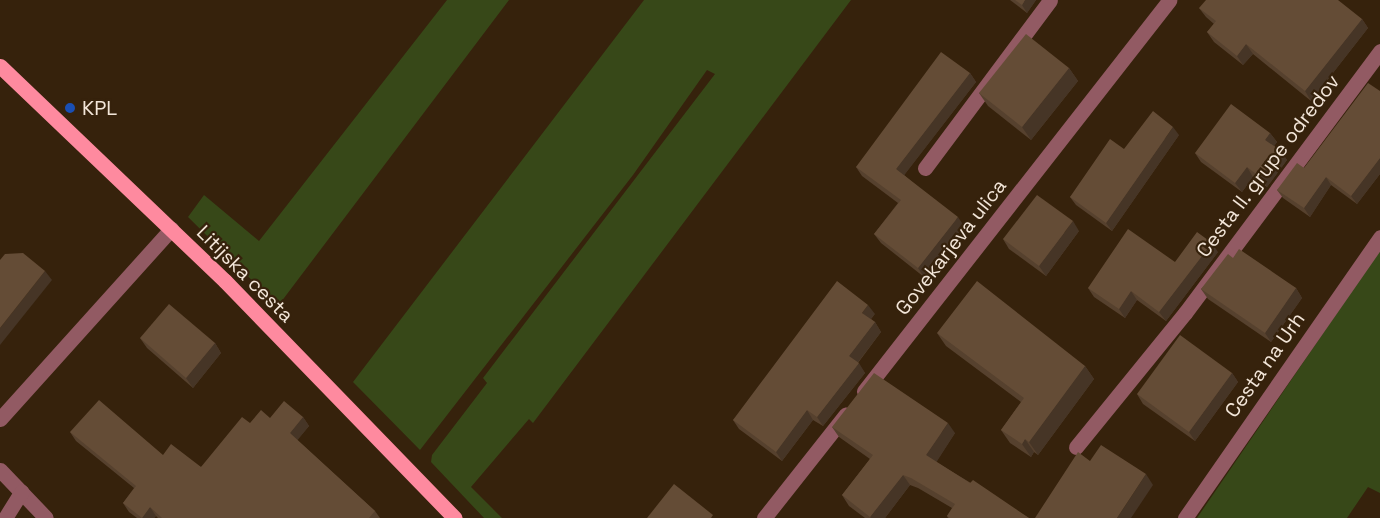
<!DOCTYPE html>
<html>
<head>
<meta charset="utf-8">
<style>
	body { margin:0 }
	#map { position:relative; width:1380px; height:518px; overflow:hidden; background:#36220c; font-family:"Space Grotesk",sans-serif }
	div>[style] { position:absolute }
	.green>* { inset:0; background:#374818 }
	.minor>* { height:15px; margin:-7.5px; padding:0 7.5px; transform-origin:7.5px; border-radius:7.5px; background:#925a63 }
	.major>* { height:15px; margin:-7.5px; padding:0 7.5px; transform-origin:7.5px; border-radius:7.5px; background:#fe8a9f }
	.wall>* { inset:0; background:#56412e }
	.shaded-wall>* { inset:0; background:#463526 }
	.building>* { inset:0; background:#644c36 }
	.dots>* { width:16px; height:16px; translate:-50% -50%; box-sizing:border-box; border:3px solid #36220c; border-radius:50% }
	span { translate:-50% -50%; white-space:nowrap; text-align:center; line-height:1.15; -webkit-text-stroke:4.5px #36220c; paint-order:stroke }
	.poi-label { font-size:20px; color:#f3e6d9 }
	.left { translate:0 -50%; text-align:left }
	.street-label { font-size:20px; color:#f3e6d9 }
</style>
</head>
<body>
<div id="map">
	<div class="green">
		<div style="clip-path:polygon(447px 0,509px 0,278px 306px,188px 217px,204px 195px,259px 241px)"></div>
		<div style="clip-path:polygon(644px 0,851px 0,533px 423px,529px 419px,471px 487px,502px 518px,484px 518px,431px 462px,432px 455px,487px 383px,483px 378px,715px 74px,707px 70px,633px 175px,420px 450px,353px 382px)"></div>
		<div style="clip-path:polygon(1380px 250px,1380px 493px,1368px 487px,1347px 518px,1197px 518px)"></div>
	</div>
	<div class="minor">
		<div style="left:925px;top:168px;width:209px;rotate:-53.3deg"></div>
		<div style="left:864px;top:391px;width:496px;rotate:-52deg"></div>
		<div style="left:0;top:419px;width:256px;rotate:-48deg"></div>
		<div style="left:1076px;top:447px;width:173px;rotate:-50.9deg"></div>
		<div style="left:1185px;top:313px;width:327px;rotate:-53.3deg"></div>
		<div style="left:0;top:470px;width:66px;rotate:46.2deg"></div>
		<div style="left:5px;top:518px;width:31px;rotate:-58deg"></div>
		<div style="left:764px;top:518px;width:132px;rotate:-51.7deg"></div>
		<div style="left:1185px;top:518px;width:342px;rotate:-55.2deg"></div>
	</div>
	<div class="major">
		<div style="left:0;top:66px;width:311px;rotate:43.7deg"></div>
		<div style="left:225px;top:281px;width:330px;rotate:45.9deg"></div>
	</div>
	<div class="wall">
		<div style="clip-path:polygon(1010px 0,1036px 0,1027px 13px)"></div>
		<div style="clip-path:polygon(1199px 8px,1362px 19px,1368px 28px,1311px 101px,1253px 54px,1243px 65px,1214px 42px,1207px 32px,1214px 24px,1206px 17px)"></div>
		<div style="clip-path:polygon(1069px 68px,1078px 81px,1031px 140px,988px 106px,979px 93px)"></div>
		<div style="clip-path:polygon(970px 73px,976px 82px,904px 175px,964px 226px,924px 277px,881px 243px,874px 234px,898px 203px,862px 176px,856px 167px)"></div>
		<div style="clip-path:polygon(1380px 91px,1380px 174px,1357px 204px,1331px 185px,1310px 217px,1283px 198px,1277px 190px,1304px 168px)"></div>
		<div style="clip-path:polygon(1270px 133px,1277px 142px,1274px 146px,1280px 150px,1287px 160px,1267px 187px,1253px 177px,1242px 192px,1201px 162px,1195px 153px)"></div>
		<div style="clip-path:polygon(1179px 135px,1112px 231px,1076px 205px,1070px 197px,1124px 149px)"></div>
		<div style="clip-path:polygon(1079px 231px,1046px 276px,1009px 249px,1003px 239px)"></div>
		<div style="clip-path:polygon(1218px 252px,1166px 321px,1137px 300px,1125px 318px,1094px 297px,1088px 288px,1175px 262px)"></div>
		<div style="clip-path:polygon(1233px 258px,1296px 288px,1302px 298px,1271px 342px,1208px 299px,1201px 289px)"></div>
		<div style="clip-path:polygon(875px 314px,871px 319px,875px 322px,881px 332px,858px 363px,865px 373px,823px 426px,813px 420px,782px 461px,739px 429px,733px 420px)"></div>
		<div style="clip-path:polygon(937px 333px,1085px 366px,1094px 379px,1038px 455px,1034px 452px,1031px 457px,1010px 443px,1001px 430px,1021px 402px,946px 346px)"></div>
		<div style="clip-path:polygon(140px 338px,215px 343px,221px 353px,193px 388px,147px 348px)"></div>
		<div style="clip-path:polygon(1232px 373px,1238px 382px,1195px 441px,1143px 404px,1137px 394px)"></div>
		<div style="clip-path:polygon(303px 417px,309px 426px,297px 440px,375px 511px,380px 518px,158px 518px,156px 516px,154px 518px,137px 518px,129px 512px,123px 503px,134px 488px,76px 441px,70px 432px,163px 455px,201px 467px,270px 418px)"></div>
		<div style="clip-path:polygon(832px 427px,955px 433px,936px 462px,1029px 518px,948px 518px,947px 516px,952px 508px,918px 488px,910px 485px,885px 518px,865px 518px,849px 506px,842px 495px,870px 459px,839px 437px)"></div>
	</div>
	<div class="shaded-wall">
		<div style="clip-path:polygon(1025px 0,1036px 0,1027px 13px,1022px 5px)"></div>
		<div style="clip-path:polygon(1362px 19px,1368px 28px,1311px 101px,1305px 91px)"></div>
		<div style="clip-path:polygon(1246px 44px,1253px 54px,1243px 65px,1237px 56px)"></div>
		<div style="clip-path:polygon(1069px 68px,1078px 81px,1031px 140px,1022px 127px)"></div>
		<div style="clip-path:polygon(970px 73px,976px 82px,902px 178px,896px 169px)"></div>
		<div style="clip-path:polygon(1173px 127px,1179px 135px,1112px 231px,1106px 223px)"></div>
		<div style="clip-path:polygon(1270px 133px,1277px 142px,1272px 149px,1265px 140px)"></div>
		<div style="clip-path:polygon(1280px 150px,1287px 160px,1267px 187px,1260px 177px)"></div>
		<div style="clip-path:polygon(1380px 158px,1380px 174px,1357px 204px,1351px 196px)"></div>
		<div style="clip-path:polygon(1247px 167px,1253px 177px,1242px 192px,1235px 183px)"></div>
		<div style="clip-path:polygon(1326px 177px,1331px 185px,1310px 217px,1304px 208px)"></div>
		<div style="clip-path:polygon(958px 217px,964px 226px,924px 277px,918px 268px)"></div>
		<div style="clip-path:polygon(1073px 221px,1079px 231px,1046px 276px,1039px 266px)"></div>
		<div style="clip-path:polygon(1212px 243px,1218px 252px,1166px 321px,1159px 312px)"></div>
		<div style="clip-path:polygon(45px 271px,52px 280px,0 345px,0 328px)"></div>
		<div style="clip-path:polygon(1296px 288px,1302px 298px,1271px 342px,1265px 333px)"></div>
		<div style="clip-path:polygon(1131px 291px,1137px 300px,1125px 318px,1119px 309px)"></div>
		<div style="clip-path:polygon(868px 305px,875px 314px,868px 322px,862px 313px)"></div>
		<div style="clip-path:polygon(875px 322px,881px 332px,855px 366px,849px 356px)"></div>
		<div style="clip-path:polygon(215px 343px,221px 353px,193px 388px,186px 378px)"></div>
		<div style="clip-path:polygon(859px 363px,865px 373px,823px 426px,817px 417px)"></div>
		<div style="clip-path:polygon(1085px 366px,1094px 379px,1038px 455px,1029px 442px)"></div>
		<div style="clip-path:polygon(1232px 373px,1238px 382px,1195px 441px,1189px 432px)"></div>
		<div style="clip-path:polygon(807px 410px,813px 420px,782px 461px,776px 452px)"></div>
		<div style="clip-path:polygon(303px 417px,309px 426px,296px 442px,290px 433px)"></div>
		<div style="clip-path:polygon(948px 423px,955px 433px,934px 466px,926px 455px)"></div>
		<div style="clip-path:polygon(1025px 439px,1034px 452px,1031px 457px,1022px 444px)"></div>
		<div style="clip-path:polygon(1146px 474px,1153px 485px,1131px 518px,1117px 518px)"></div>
		<div style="clip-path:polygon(903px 475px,910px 485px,885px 518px,871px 518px,870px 517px)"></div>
		<div style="clip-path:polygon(150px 507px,156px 516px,154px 518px,142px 518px)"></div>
	</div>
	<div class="building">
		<div style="clip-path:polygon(1015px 0,1025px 0,1022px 5px)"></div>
		<div style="clip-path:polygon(1206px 0,1338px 0,1362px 19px,1305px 91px,1246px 44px,1237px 56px,1207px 32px,1216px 21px,1199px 8px)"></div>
		<div style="clip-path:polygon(1026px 34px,1069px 68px,1022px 127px,979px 93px)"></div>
		<div style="clip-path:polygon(941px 52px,970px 73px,896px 169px,958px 217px,918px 268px,874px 234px,901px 200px,856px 167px)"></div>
		<div style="clip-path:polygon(1368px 83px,1380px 91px,1380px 158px,1351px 196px,1326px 177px,1304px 208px,1277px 190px,1297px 163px,1304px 168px)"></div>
		<div style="clip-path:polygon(1231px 104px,1270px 133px,1265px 140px,1280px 150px,1260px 177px,1247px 167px,1235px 183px,1195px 153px)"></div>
		<div style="clip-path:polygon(1153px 111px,1173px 127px,1106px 223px,1070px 197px,1110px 139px,1124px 149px)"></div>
		<div style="clip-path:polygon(1037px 195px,1073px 221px,1039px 266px,1003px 239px)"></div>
		<div style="clip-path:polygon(1128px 229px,1175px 262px,1197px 232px,1212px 243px,1159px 312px,1131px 291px,1119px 309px,1088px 288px)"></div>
		<div style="clip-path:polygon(1239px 249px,1296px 288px,1265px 333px,1201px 289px,1228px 254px,1233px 258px)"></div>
		<div style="clip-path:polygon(23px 253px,45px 271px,0 328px,0 260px,5px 254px)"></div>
		<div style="clip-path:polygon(837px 281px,868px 305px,862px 313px,875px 322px,849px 356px,859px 363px,817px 417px,807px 410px,776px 452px,733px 420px)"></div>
		<div style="clip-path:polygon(977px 281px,1085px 366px,1029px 442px,1025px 439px,1022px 444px,1001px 430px,1024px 398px,937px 333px)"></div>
		<div style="clip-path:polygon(169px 304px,215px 343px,186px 378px,140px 338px)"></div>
		<div style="clip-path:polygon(1180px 335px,1232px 373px,1189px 432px,1137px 394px)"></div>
		<div style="clip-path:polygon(874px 373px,948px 423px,926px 455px,970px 483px,973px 480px,1029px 518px,950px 518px,947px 516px,955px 504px,911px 478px,903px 475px,870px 517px,842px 495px,873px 455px,832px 427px)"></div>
		<div style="clip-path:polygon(99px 400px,163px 455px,171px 444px,201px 467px,242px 417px,250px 423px,261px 410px,270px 418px,284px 401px,303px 417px,290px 433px,375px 511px,369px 518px,162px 518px,150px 507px,142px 518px,123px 503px,136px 486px,70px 432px)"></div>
		<div style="clip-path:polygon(1101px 445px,1146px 474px,1117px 518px,1035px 518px,1078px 452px,1090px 461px)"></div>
		<div style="clip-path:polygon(674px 484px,713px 515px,711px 518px,647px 518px)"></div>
	</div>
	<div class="dots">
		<div style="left:70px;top:108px;background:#1a4fb4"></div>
	</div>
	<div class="poi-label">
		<span class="left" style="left:82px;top:108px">KPL</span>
	</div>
	<div class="street-label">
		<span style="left:1268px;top:166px;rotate:-53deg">Cesta II. grupe odredov</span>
		<span style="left:951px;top:247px;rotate:-52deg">Govekarjeva ulica</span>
		<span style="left:245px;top:274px;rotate:45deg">Litijska cesta</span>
		<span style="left:1265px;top:365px;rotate:-55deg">Cesta na Urh</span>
	</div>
</div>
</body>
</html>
